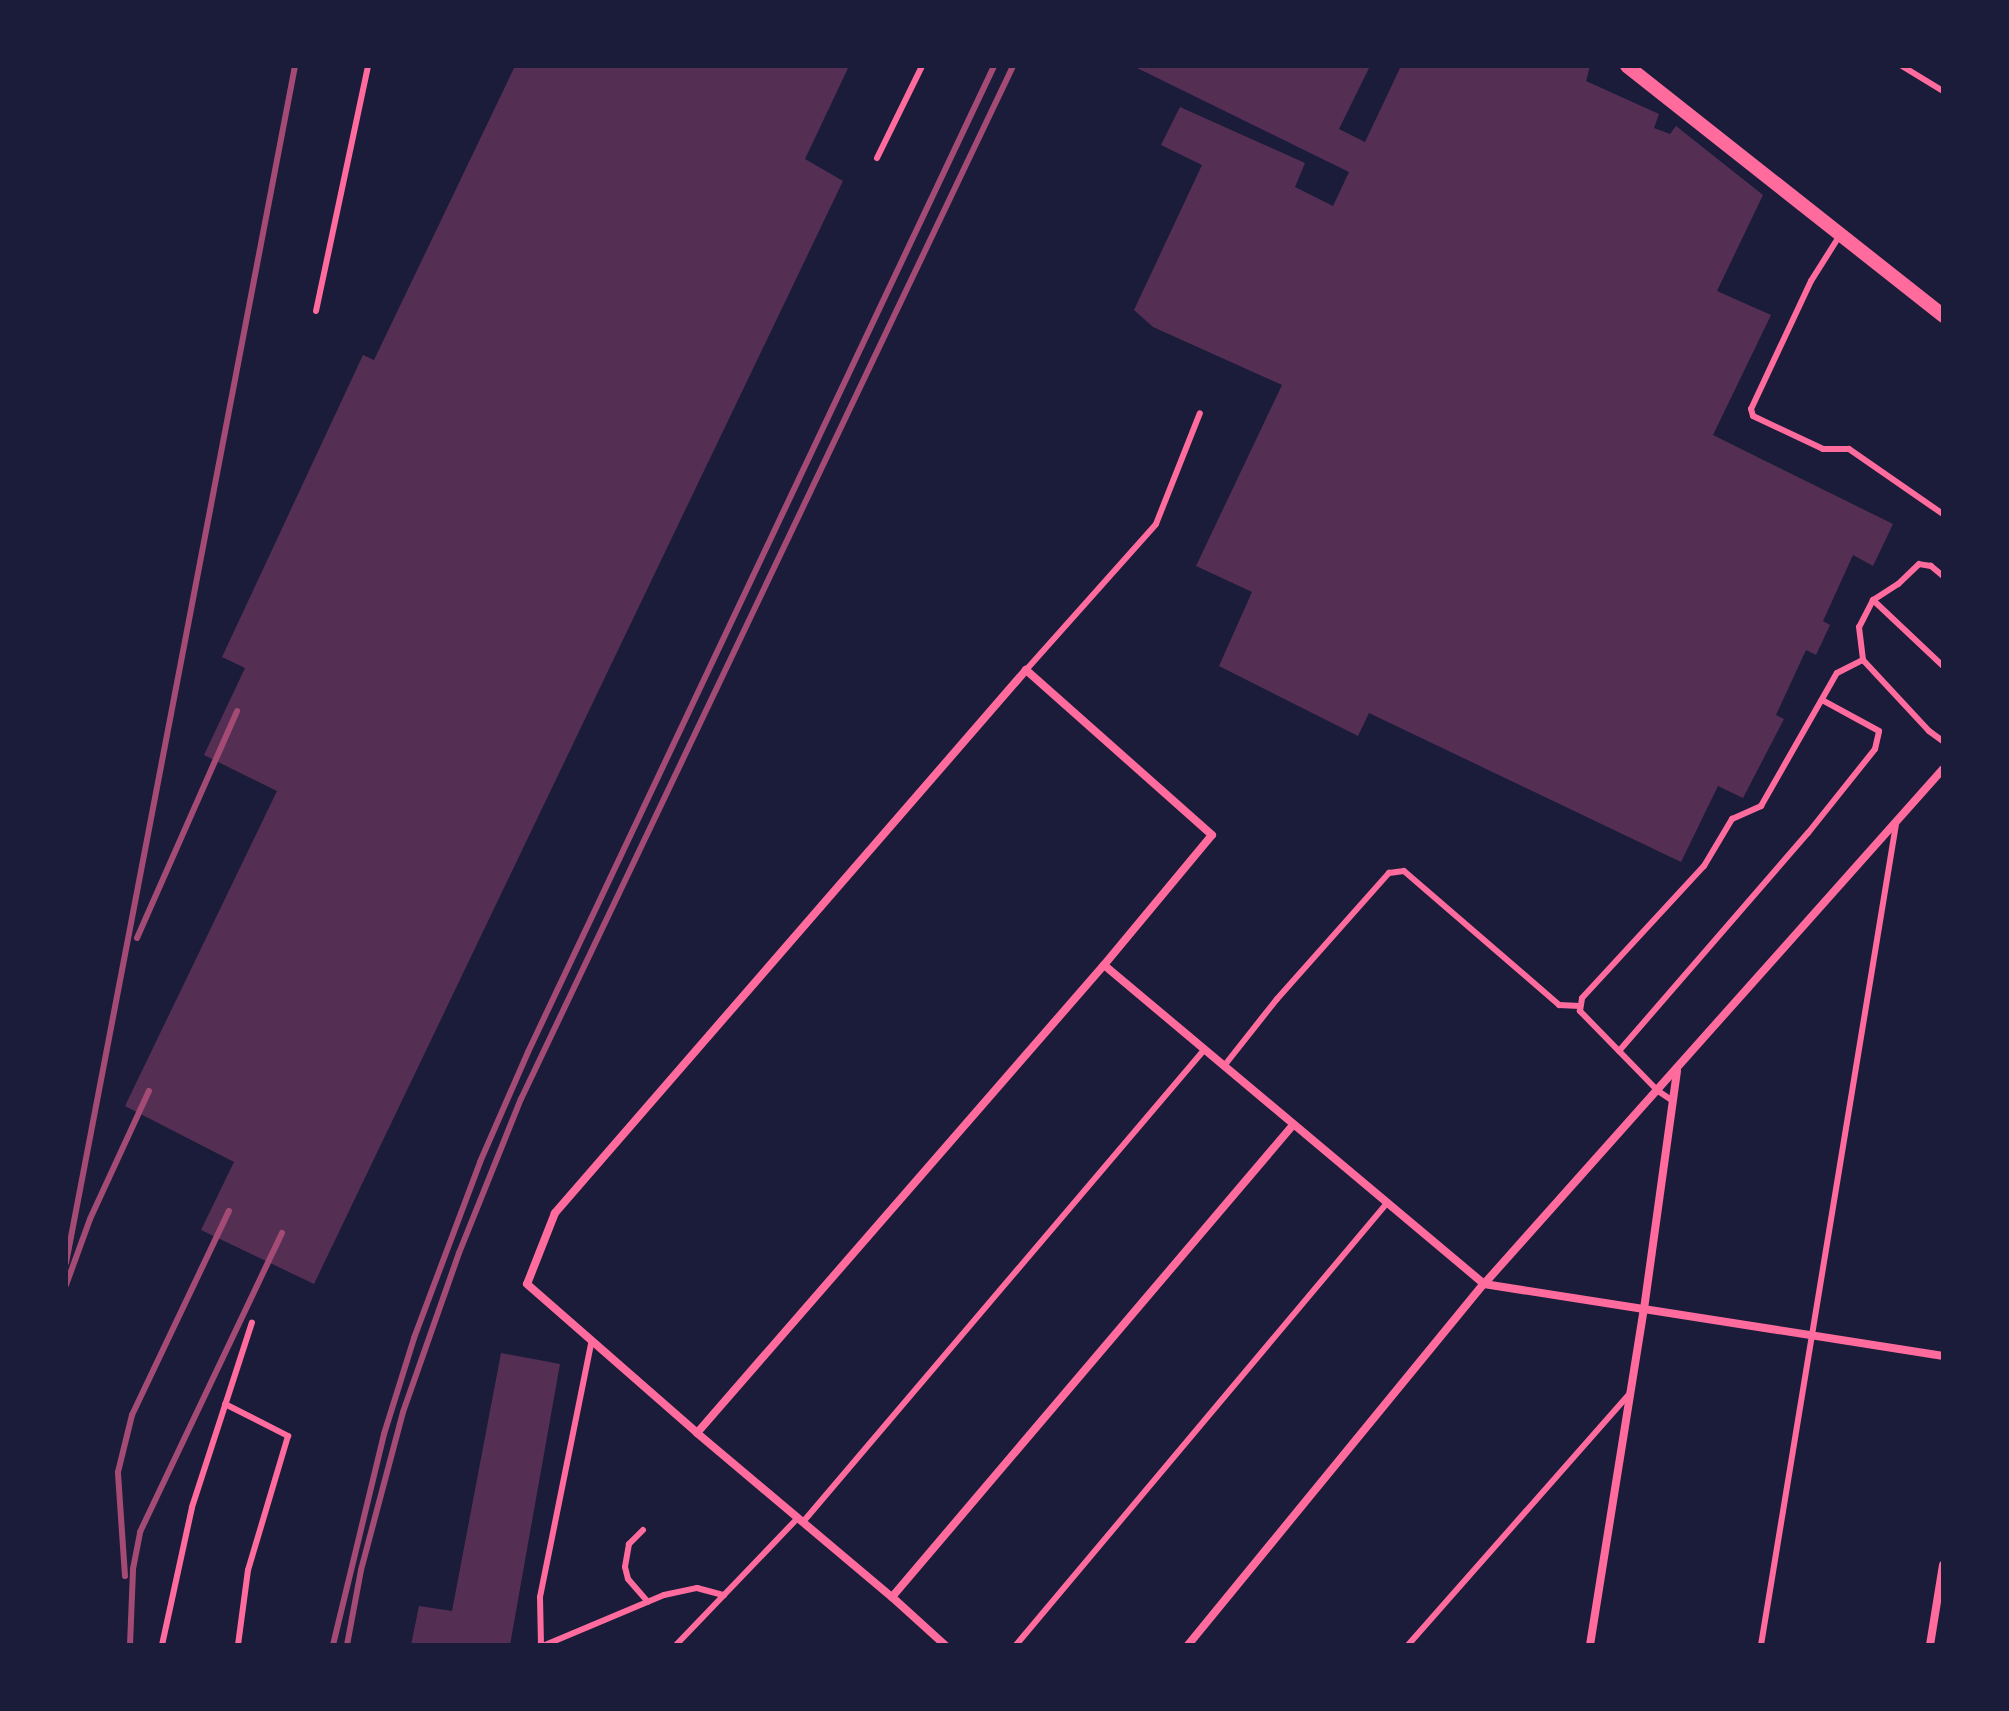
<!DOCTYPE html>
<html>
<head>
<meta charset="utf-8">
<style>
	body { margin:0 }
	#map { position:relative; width:2009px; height:1711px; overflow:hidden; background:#1b1b3a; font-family:"Source Sans 3",sans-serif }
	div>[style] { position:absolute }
	.building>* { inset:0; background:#542f53 }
	.service>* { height:6px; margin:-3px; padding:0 3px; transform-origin:3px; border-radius:3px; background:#ff6b9d }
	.minor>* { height:8px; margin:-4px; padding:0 4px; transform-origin:4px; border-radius:4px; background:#ff6b9d }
	.tertiary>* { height:14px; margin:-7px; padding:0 7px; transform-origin:7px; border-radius:7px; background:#ff6b9d }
	.rail>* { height:6px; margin:-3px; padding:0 3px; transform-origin:3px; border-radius:3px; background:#a44b75 }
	span { translate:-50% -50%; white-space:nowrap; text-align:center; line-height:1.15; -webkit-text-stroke:8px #1b1b3a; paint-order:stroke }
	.frame { position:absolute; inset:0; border:68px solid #1b1b3a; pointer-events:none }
</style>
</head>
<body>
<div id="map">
	<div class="building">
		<div style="clip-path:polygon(515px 66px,849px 66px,805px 159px,843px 181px,314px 1284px,201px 1230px,234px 1162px,125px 1106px,277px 791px,204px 755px,245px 668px,222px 657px,363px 355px,374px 360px)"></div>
		<div style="clip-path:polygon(1133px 66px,1370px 66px,1339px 129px,1365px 142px,1401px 66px,1590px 66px,1586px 81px,1659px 114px,1654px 128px,1670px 134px,1676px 126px,1763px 195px,1717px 291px,1771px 315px,1713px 435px,1893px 524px,1873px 566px,1853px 555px,1823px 621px,1830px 625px,1816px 655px,1806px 650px,1776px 715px,1784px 719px,1743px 798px,1718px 786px,1681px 862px,1369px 713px,1358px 736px,1219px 666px,1252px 592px,1196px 566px,1282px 385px,1153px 327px,1134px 310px,1202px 165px,1161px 145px,1180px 107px,1305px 163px,1295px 187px,1333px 206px,1349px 172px)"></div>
		<div style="clip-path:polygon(501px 1353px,560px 1364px,510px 1645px,411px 1645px,419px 1606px,452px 1611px)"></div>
	</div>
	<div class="service">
		<div style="left:1902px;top:66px;width:48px;rotate:31.4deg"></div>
		<div style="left:877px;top:158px;width:102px;rotate:-63.9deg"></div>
		<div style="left:1840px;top:235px;width:54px;rotate:122.2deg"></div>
		<div style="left:1811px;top:281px;width:141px;rotate:115.1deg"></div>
		<div style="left:1751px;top:409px;width:7px;rotate:74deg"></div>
		<div style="left:1753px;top:416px;width:77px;rotate:25.2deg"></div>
		<div style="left:1823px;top:449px;width:26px"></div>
		<div style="left:1849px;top:449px;width:114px;rotate:34.7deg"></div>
		<div style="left:316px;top:311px;width:250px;rotate:-78deg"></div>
		<div style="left:1943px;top:576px;width:16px;rotate:-140deg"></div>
		<div style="left:1931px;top:566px;width:12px;rotate:-171deg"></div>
		<div style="left:1919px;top:564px;width:29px;rotate:136deg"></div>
		<div style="left:1898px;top:584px;width:30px;rotate:147deg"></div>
		<div style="left:1873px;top:600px;width:30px;rotate:117deg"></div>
		<div style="left:1859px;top:627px;width:33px;rotate:83deg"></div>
		<div style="left:1863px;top:660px;width:97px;rotate:47.1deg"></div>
		<div style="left:1929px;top:731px;width:17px;rotate:36deg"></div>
		<div style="left:1873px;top:600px;width:96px;rotate:43.3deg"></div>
		<div style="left:1026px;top:670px;width:195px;rotate:-48.3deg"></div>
		<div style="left:1156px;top:524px;width:119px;rotate:-68.4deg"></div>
		<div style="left:1619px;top:1051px;width:289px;rotate:-49.1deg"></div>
		<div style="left:1808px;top:833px;width:107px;rotate:-51.4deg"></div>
		<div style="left:1875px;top:749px;width:18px;rotate:-77deg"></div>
		<div style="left:1879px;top:731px;width:65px;rotate:-151.5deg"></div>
		<div style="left:1224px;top:1066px;width:85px;rotate:-51.7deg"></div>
		<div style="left:1277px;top:999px;width:169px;rotate:-48.4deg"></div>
		<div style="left:1389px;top:873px;width:15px;rotate:-8deg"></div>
		<div style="left:1404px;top:871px;width:205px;rotate:40.8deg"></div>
		<div style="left:1559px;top:1005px;width:21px;rotate:3deg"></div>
		<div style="left:1673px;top:1101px;width:18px;rotate:-146deg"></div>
		<div style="left:1658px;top:1091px;width:112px;rotate:-134.3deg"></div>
		<div style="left:1580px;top:1011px;width:13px;rotate:-81deg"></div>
		<div style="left:1582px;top:998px;width:180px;rotate:-47.3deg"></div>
		<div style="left:1704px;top:866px;width:55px;rotate:-59.2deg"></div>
		<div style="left:1732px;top:819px;width:32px;rotate:-24deg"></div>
		<div style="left:1761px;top:806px;width:153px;rotate:-60.3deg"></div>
		<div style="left:1837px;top:673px;width:29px;rotate:-27deg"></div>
		<div style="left:225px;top:1404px;width:71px;rotate:26.9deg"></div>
		<div style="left:288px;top:1436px;width:140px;rotate:106.6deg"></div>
		<div style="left:248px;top:1570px;width:76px;rotate:97.6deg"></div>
		<div style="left:803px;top:1522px;width:619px;rotate:-49.65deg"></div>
		<div style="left:643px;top:1530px;width:20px;rotate:135deg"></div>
		<div style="left:629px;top:1544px;width:23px;rotate:100deg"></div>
		<div style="left:625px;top:1567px;width:12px;rotate:76deg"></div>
		<div style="left:628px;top:1579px;width:30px;rotate:49deg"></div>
		<div style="left:162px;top:1645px;width:141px;rotate:-77.7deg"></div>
		<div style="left:192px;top:1507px;width:194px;rotate:-72deg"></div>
		<div style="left:541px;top:1645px;width:48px;rotate:-91.2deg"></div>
		<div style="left:540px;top:1597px;width:262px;rotate:-78.6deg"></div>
		<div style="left:545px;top:1645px;width:129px;rotate:-22.8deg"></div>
		<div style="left:664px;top:1595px;width:34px;rotate:-12deg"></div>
		<div style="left:697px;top:1588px;width:28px;rotate:15deg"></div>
		<div style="left:676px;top:1645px;width:176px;rotate:-46.2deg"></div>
		<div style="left:1016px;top:1645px;width:577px;rotate:-49.99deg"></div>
		<div style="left:1408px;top:1645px;width:337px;rotate:-48.6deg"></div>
		<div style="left:1761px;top:1645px;width:832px;rotate:-80.66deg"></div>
	</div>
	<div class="minor">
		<div style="left:1104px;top:965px;width:496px;rotate:40deg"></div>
		<div style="left:1484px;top:1284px;width:465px;rotate:8.9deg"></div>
		<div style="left:697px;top:1433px;width:620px;rotate:-48.99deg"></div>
		<div style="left:1104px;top:965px;width:169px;rotate:-50.3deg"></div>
		<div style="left:1212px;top:835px;width:249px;rotate:-138.4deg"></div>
		<div style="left:1026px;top:670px;width:719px;rotate:130.94deg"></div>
		<div style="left:555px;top:1213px;width:76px;rotate:111.5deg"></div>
		<div style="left:527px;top:1284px;width:226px;rotate:41.2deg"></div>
		<div style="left:697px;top:1433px;width:255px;rotate:40.1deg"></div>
		<div style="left:892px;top:1597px;width:72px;rotate:42.2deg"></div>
		<div style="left:892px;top:1597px;width:619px;rotate:-49.65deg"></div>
		<div style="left:1188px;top:1645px;width:467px;rotate:-50.7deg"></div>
		<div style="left:1484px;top:1284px;width:690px;rotate:-48.29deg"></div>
		<div style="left:1590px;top:1645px;width:340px;rotate:-80.9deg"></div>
		<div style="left:1644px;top:1309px;width:240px;rotate:-82.1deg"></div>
		<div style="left:1930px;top:1645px;width:81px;rotate:-80.8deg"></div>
	</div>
	<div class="tertiary">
		<div style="left:1627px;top:66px;width:403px;rotate:38.3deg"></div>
	</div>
	<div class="rail">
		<div style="left:137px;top:938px;width:248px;rotate:-66.2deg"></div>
		<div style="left:66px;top:1263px;width:1219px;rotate:-79.17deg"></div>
		<div style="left:66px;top:1285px;width:70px;rotate:-70deg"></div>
		<div style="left:90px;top:1219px;width:141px;rotate:-65.3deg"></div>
		<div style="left:125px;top:1576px;width:104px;rotate:-93.9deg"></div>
		<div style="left:118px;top:1472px;width:59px;rotate:-76.2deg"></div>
		<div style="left:132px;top:1415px;width:226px;rotate:-64.6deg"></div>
		<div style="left:130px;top:1645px;width:76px;rotate:-87.7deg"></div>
		<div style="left:133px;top:1569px;width:38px;rotate:-79deg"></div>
		<div style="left:140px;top:1532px;width:331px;rotate:-64.6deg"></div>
		<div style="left:333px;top:1645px;width:217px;rotate:-76.4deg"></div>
		<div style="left:384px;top:1434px;width:101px;rotate:-72.6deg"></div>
		<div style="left:414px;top:1338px;width:188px;rotate:-69.4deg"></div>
		<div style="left:480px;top:1162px;width:120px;rotate:-66.4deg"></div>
		<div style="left:528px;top:1052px;width:1091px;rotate:-64.7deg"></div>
		<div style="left:347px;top:1645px;width:76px;rotate:-79.4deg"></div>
		<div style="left:361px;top:1570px;width:163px;rotate:-75.1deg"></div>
		<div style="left:403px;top:1412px;width:169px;rotate:-70.6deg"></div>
		<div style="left:459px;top:1253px;width:166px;rotate:-68.1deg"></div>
		<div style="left:521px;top:1099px;width:1144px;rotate:-64.53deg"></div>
	</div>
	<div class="frame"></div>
</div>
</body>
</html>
